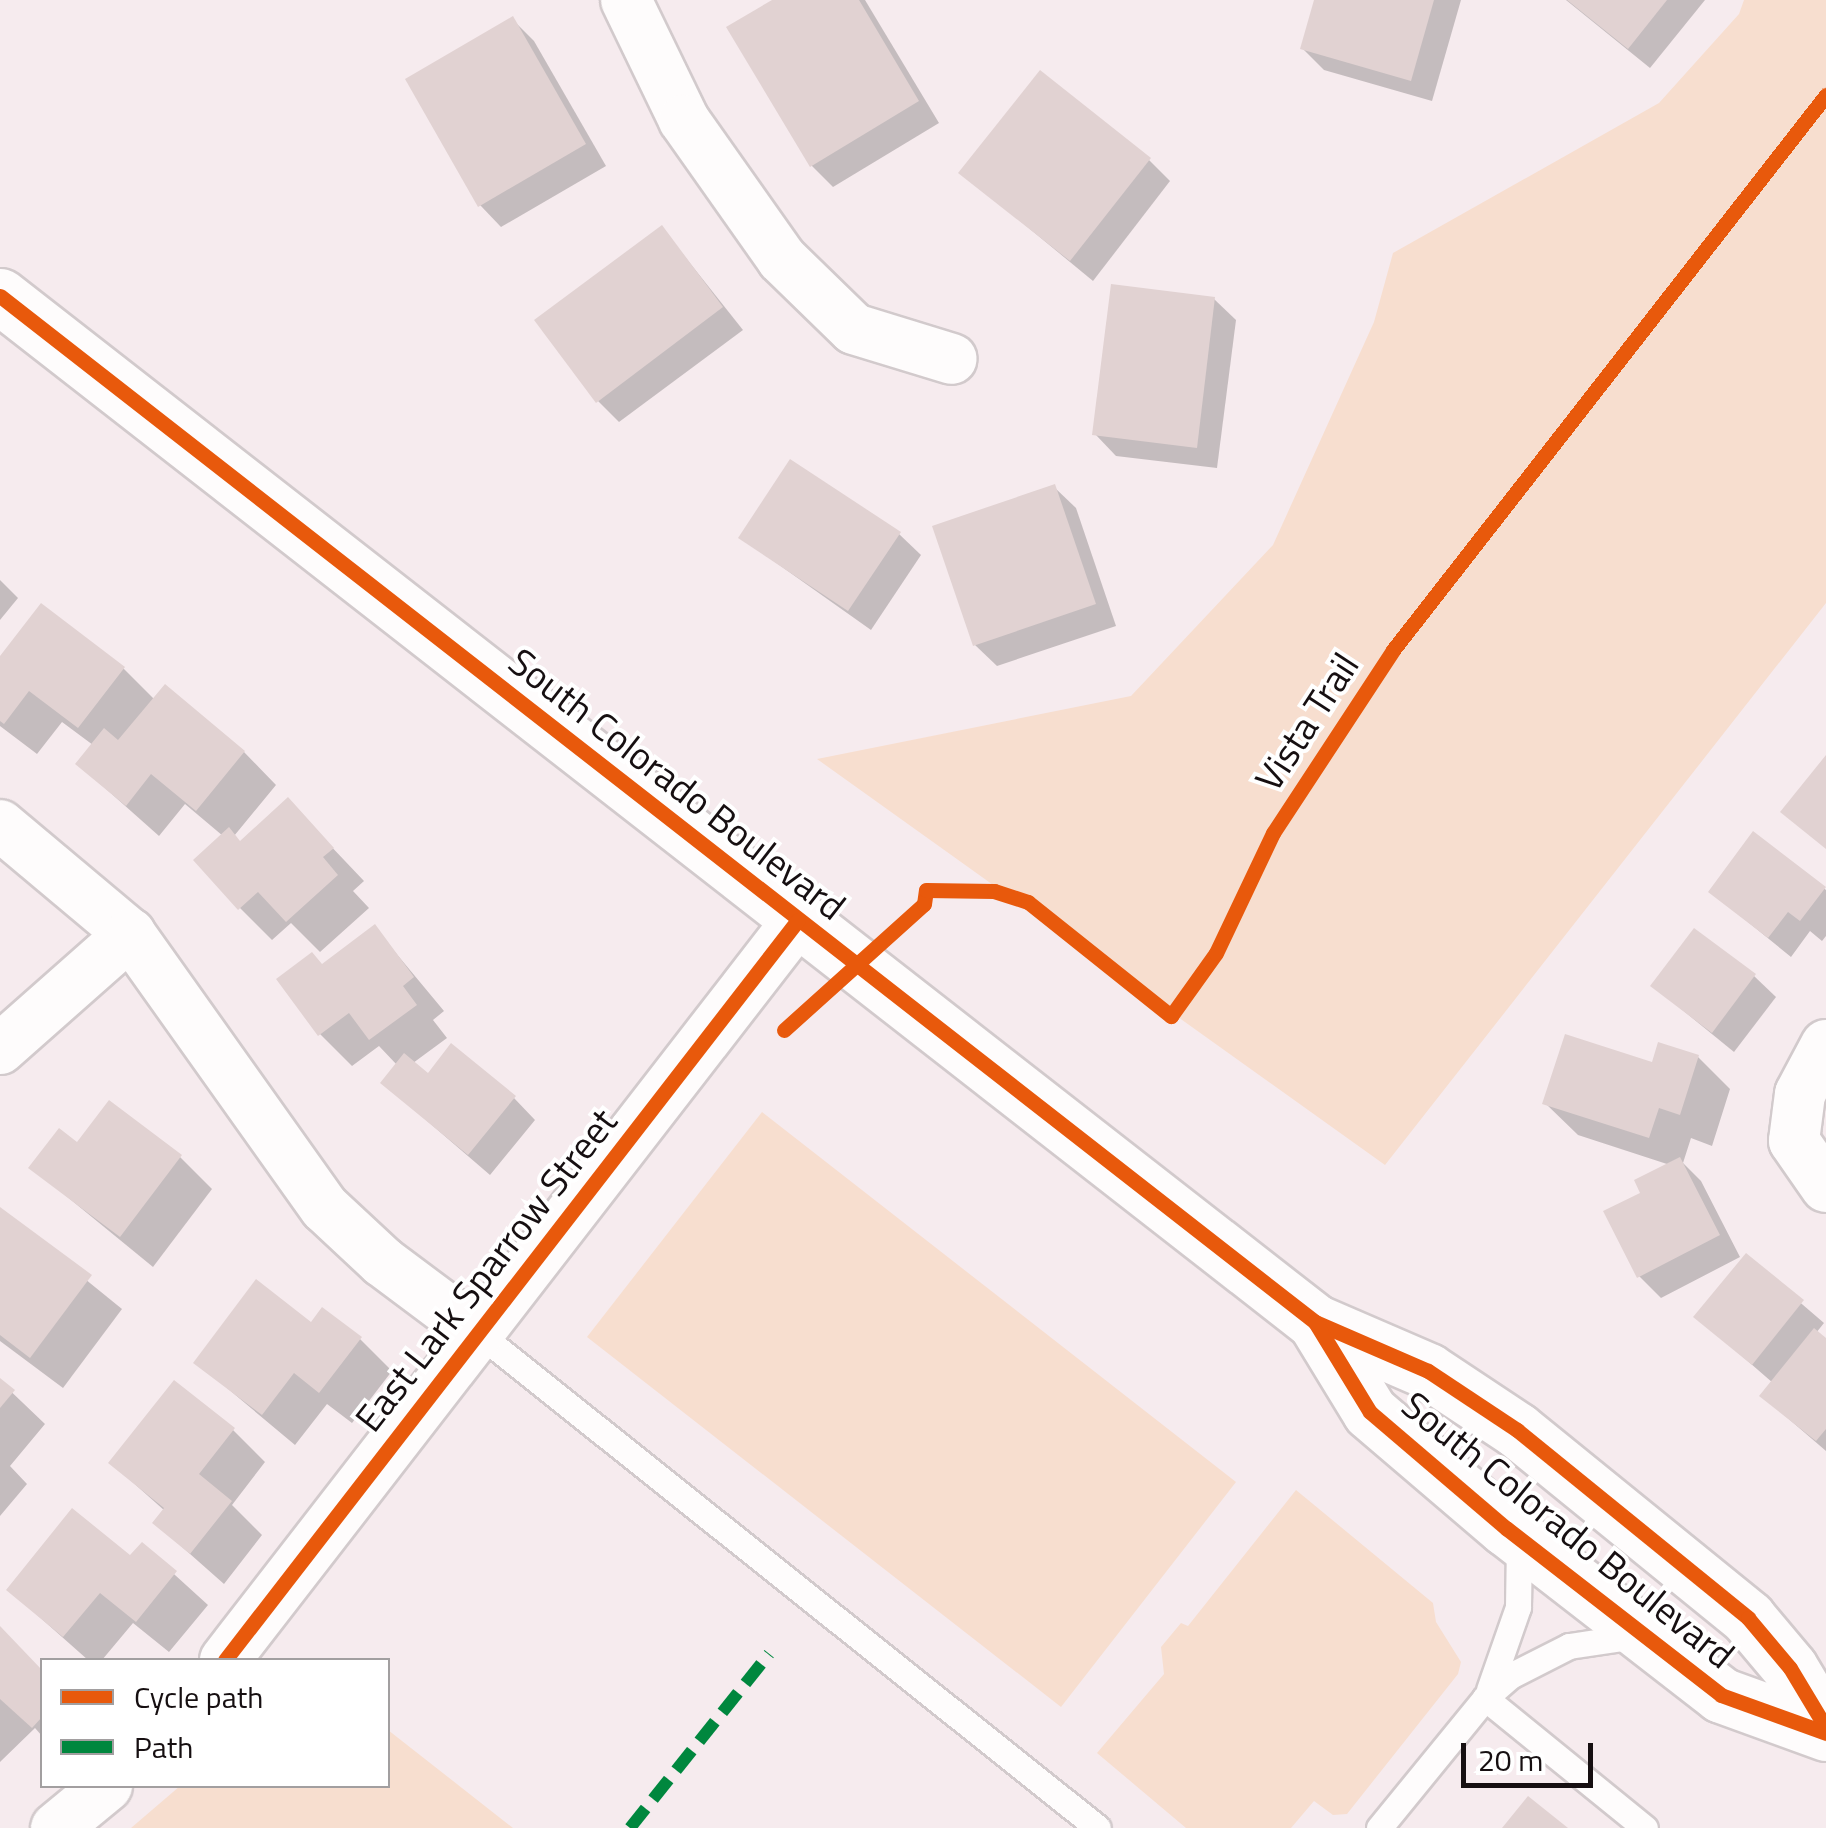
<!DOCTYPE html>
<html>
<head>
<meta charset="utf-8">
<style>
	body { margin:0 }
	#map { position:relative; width:1826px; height:1828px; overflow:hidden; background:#f6ebee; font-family:"Titillium Web",sans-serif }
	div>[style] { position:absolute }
	.green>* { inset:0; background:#f7decf }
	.shadow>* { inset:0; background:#0003 }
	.building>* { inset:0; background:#e1d2d2 }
	.roads { filter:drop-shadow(2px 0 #d2cacc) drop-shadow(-2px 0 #d2cacc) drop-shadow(0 2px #d2cacc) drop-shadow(0 -2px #d2cacc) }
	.service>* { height:25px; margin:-12.5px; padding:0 12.5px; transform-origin:12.5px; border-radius:12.5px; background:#fefcfc }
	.minor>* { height:50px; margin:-25px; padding:0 25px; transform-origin:25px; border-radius:25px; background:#fefcfc }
	.secondary>* { height:55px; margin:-27.5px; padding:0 27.5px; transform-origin:27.5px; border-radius:27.5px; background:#fefcfc }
	.quiet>* { height:12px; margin-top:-6px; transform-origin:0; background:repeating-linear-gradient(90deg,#00873e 0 25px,transparent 0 37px) }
	.cycleway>* { height:15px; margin:-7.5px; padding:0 7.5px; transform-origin:7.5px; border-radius:7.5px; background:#e8590c }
	span { translate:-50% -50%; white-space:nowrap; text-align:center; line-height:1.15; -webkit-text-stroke:8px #fff; paint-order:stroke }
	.street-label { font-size:38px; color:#160f11 }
	.legend { position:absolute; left:40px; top:1658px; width:350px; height:130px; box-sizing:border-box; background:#fff; border:2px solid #a29fa0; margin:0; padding:12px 18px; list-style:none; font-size:30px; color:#160f11 }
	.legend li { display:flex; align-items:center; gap:20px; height:50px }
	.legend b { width:50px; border:2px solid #a29fa0 }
	.scale { position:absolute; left:1461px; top:1743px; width:132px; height:45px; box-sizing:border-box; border:5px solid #160f11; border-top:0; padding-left:12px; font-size:30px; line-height:35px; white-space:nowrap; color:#160f11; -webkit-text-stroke:8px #fff; paint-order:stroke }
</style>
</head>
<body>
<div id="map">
	<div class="green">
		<div style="clip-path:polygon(1744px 0,1826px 0,1826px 603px,1385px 1165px,817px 759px,1131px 696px,1273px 545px,1374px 322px,1393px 253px,1659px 103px,1739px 14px)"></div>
		<div style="clip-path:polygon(762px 1112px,1236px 1482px,1061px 1707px,587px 1337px)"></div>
		<div style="clip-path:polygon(1296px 1490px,1433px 1603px,1436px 1622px,1461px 1662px,1458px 1674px,1347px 1814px,1333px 1815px,1314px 1801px,1291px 1828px,1186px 1828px,1097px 1753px,1164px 1674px,1161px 1647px,1181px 1623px,1188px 1626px)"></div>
		<div style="clip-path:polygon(388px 1730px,513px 1828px,131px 1828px,180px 1786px,388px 1786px)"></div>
	</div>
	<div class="shadow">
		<div style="clip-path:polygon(777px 0,865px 0,939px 123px,833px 187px,812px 166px)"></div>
		<div style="clip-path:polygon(1317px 0,1461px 0,1432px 101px,1324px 70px,1303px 49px)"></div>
		<div style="clip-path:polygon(1566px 0,1705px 0,1650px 68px)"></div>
		<div style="clip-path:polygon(513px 20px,534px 41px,606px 166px,501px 227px,480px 205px)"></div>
		<div style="clip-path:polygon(1149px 160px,1170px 181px,1093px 281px,962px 173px)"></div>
		<div style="clip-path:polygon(662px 228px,743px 330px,619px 422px,598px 401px)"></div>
		<div style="clip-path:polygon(1214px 299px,1236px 320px,1217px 468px,1116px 456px,1095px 434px)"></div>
		<div style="clip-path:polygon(1054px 487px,1076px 508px,1116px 626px,997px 666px,975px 645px)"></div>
		<div style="clip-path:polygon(899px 534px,921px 555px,871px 630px,741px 538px)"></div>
		<div style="clip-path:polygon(0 580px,18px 598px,0 620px)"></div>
		<div style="clip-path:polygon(0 661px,123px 668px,155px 700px,244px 752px,276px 785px,234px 836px,241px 843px,288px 801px,364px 881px,353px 891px,369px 908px,320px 952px,291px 923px,272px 940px,240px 908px,223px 836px,185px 804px,159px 836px,78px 764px,93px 745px,62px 722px,37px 754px,0 726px)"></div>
		<div style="clip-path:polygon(1754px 835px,1826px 890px,1826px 936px,1822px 941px,1810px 931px,1791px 957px,1711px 892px)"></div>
		<div style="clip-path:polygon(375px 928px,444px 1011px,433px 1020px,447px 1038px,413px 1063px,428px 1076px,514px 1098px,535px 1120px,490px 1175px,383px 1083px,397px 1065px,379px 1046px,352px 1066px,320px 1034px,323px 966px)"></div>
		<div style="clip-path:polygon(1754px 976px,1776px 997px,1734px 1052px,1653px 986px)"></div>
		<div style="clip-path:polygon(1698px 1057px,1730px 1089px,1712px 1146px,1691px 1138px,1683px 1163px,1701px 1181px,1740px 1257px,1661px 1298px,1639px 1276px,1644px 1194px,1670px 1165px,1578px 1135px,1545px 1103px)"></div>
		<div style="clip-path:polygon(78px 1145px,180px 1157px,212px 1189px,153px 1267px,32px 1168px)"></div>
		<div style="clip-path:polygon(0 1210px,122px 1309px,63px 1388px,0 1341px)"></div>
		<div style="clip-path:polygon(1746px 1256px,1824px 1323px,1816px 1333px,1826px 1340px,1826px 1451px,1762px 1396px,1773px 1383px,1697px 1317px)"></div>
		<div style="clip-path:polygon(312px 1326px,360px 1339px,392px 1371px,352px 1423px,327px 1404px,295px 1445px,196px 1362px)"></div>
		<div style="clip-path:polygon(0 1381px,45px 1424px,10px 1466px,27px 1484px,0 1516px)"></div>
		<div style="clip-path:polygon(233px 1430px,265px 1462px,232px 1505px,262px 1535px,224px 1584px,155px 1523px,165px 1511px,111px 1463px)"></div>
		<div style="clip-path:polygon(142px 1545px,208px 1605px,169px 1652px,133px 1623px,102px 1660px,88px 1660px,9px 1590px,130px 1559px)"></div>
		<div style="clip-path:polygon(0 1628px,42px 1672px,42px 1736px,35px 1728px,0 1762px)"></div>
	</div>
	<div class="building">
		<div style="clip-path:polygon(772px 0,859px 0,919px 101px,810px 167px,726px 27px)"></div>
		<div style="clip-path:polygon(1314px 0,1434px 0,1411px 81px,1300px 49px)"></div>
		<div style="clip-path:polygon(1567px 0,1667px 0,1628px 49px)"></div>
		<div style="clip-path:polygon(513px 16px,586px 144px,478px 207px,405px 79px)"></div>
		<div style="clip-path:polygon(1040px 70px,1151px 158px,1070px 261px,958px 173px)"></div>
		<div style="clip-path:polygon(662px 225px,723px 307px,596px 403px,534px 320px)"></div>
		<div style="clip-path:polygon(1111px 284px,1215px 297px,1197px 448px,1092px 435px)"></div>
		<div style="clip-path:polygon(790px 459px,901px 532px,848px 611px,738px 538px)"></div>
		<div style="clip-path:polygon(1055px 484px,1096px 604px,973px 646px,932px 526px)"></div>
		<div style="clip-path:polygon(41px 603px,125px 667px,78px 728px,29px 691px,4px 724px,0 721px,0 656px)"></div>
		<div style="clip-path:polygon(165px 684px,245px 751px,196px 811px,151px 774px,126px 806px,75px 764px,104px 728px,118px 740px)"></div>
		<div style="clip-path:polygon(1826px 755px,1826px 849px,1780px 812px)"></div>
		<div style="clip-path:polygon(288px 797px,334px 848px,323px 857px,338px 875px,286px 922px,258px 892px,238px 910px,193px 860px,229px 827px,240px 841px)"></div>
		<div style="clip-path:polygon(1753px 831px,1826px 887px,1800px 921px,1788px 912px,1768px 938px,1708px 892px)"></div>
		<div style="clip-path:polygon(375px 924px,414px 977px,403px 986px,417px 1005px,369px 1040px,349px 1013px,318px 1036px,276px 979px,312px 952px,322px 964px)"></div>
		<div style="clip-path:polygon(1694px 928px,1756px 974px,1712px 1033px,1650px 986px)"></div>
		<div style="clip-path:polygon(1565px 1034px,1652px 1062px,1658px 1042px,1699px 1055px,1680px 1115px,1659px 1108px,1649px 1138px,1542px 1104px)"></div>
		<div style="clip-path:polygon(451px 1043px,516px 1096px,468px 1155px,380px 1083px,404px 1053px,428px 1073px)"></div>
		<div style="clip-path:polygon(109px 1100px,182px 1155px,120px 1237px,28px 1168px,59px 1128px,77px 1142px)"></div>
		<div style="clip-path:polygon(1680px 1157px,1720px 1235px,1637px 1278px,1603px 1211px,1640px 1193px,1634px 1180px)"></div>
		<div style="clip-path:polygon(0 1207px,92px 1275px,30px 1358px,0 1335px)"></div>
		<div style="clip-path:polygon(1746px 1253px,1804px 1300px,1752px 1365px,1693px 1317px)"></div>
		<div style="clip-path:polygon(256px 1279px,311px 1322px,322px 1307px,362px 1337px,319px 1393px,294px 1373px,262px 1415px,193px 1363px)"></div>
		<div style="clip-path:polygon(1814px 1328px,1826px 1338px,1826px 1429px,1816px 1441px,1759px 1396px)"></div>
		<div style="clip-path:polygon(0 1378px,15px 1390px,0 1408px)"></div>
		<div style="clip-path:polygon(174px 1380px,235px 1428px,199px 1474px,232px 1501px,190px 1554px,152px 1523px,164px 1508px,108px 1463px)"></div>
		<div style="clip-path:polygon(72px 1508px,130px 1555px,142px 1542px,177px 1571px,136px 1622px,100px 1593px,63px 1637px,6px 1590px)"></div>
		<div style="clip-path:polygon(0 1626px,42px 1670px,42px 1717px,32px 1728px,0 1699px)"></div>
		<div style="clip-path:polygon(1528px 1796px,1568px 1828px,1502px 1828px)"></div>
	</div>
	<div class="roads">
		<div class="service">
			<div style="left:478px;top:1333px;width:793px;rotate:38.6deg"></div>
			<div style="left:1489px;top:1690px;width:88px;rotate:-70.7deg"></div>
			<div style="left:1518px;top:1607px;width:67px;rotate:-89.1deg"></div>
			<div style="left:1485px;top:1698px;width:206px;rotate:39.1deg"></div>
			<div style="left:1379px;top:1828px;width:168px;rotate:-50.8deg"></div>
			<div style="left:1485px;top:1698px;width:33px;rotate:-41deg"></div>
			<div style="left:1510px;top:1676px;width:66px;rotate:-27deg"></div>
			<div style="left:1569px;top:1646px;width:68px;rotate:-8.5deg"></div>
		</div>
		<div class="minor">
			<div style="left:626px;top:0;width:133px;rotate:64.2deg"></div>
			<div style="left:684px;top:120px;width:170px;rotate:54.8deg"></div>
			<div style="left:782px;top:259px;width:100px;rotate:44.2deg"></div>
			<div style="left:854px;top:329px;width:102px;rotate:17deg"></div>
			<div style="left:0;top:825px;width:170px;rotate:40deg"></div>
			<div style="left:130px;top:934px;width:336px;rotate:54.6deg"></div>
			<div style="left:325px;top:1208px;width:79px;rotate:43deg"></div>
			<div style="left:383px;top:1262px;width:119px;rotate:36.8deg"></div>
			<div style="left:1826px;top:1045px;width:55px;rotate:118deg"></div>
			<div style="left:1800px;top:1094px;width:47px;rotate:97.3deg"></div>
			<div style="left:1794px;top:1141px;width:56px;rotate:55.2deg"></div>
			<div style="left:0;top:1049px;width:174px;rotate:-41.5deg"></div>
			<div style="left:225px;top:1660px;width:936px;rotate:-52.25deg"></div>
			<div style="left:56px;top:1828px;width:66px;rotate:-39.5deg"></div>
		</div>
		<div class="secondary">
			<div style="left:0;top:296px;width:1668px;rotate:37.96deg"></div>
			<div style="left:1315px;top:1322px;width:123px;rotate:23.4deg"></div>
			<div style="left:1428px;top:1371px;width:107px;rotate:33.5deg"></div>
			<div style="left:1517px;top:1430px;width:298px;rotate:39.1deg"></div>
			<div style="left:1748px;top:1618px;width:65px;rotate:50deg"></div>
			<div style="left:1790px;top:1668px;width:70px;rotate:59deg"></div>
			<div style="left:1315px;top:1322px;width:105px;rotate:58.6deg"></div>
			<div style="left:1370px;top:1412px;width:179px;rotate:40.5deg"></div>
			<div style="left:1506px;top:1528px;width:272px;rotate:37.8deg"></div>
			<div style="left:1721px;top:1695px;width:112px;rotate:19.9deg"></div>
		</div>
	</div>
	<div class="quiet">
		<div style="left:630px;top:1828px;width:223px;rotate:-51.4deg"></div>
	</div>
	<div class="cycleway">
		<div style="left:0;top:296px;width:1668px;rotate:37.96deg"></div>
		<div style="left:1315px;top:1322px;width:123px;rotate:23.4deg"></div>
		<div style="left:1428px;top:1371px;width:107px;rotate:33.5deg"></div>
		<div style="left:1517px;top:1430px;width:298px;rotate:39.1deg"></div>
		<div style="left:1748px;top:1618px;width:65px;rotate:50deg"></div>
		<div style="left:1790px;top:1668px;width:70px;rotate:59deg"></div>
		<div style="left:784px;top:1030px;width:188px;rotate:-42deg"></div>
		<div style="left:924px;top:904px;width:14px;rotate:-82deg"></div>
		<div style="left:926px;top:890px;width:68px;rotate:0.8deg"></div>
		<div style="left:994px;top:891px;width:36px;rotate:18deg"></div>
		<div style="left:1028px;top:902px;width:183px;rotate:38.6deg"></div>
		<div style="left:1171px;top:1016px;width:77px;rotate:-54.5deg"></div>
		<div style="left:1216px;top:953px;width:133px;rotate:-64.6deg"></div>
		<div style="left:1273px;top:833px;width:219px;rotate:-56.7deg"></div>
		<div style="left:1393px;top:650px;width:704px;rotate:-52.04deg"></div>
		<div style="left:1315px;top:1322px;width:105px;rotate:58.6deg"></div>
		<div style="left:1370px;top:1412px;width:179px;rotate:40.5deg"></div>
		<div style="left:1506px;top:1528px;width:272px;rotate:37.8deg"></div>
		<div style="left:1721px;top:1695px;width:112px;rotate:19.9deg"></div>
		<div style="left:225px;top:1660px;width:936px;rotate:-52.25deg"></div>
	</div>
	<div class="street-label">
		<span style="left:1307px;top:722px;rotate:-57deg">Vista Trail</span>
		<span style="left:677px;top:784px;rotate:38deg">South Colorado Boulevard</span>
		<span style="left:486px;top:1270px;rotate:-52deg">East Lark Sparrow Street</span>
		<span style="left:1568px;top:1530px;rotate:39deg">South Colorado Boulevard</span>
	</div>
	<ul class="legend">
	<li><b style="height:12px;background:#e8590c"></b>Cycle path</li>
	<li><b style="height:12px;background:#00873e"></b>Path</li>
	</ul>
	<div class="scale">20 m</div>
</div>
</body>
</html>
